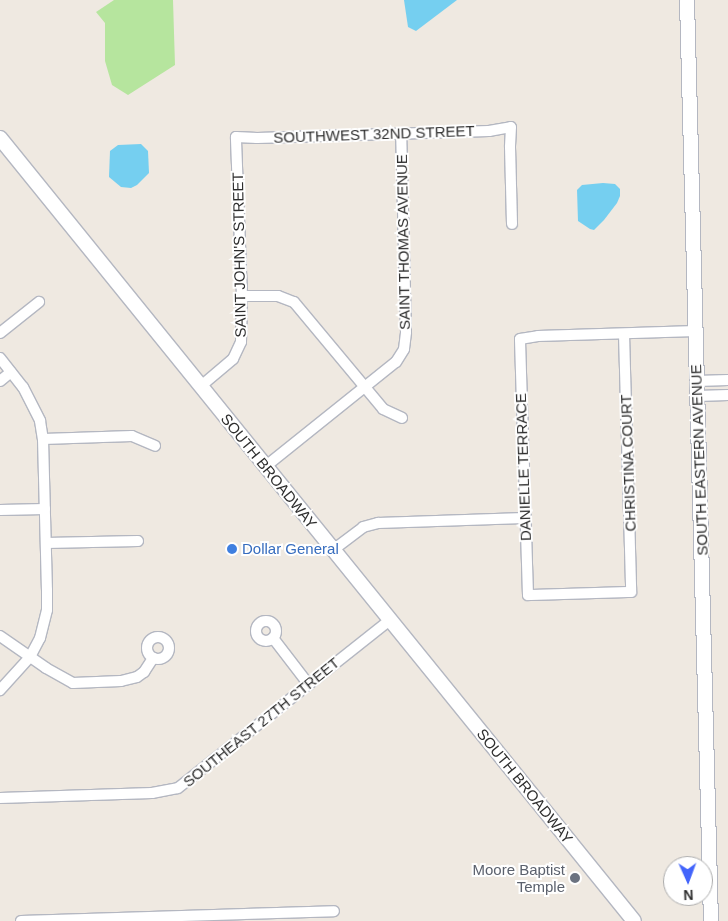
<!DOCTYPE html>
<html>
<head>
<meta charset="utf-8">
<style>
	body { margin:0 }
	#map { position:relative; width:728px; height:921px; overflow:hidden; background:#efe9e1; font-family:Arial,sans-serif }
	div>[style] { position:absolute }
	.green>* { inset:0; background:#b6e59e }
	.water>* { inset:0; background:#75cff0 }
	.roads { filter:drop-shadow(1px 0 #b4b7c1) drop-shadow(-1px 0 #b4b7c1) drop-shadow(0 1px #b4b7c1) drop-shadow(0 -1px #b4b7c1) }
	.street>* { height:10px; margin:-5px; padding:0 5px; transform-origin:5px; border-radius:5px; background:#fff }
	.street>.ring { margin:-5px; padding:0; box-sizing:content-box; background:none; border:10px solid #fff; border-radius:50% }
	.secondary>* { height:14px; margin:-7px; padding:0 7px; transform-origin:7px; border-radius:7px; background:#fff }
	.dots>* { width:14px; height:14px; translate:-50% -50%; box-sizing:border-box; border:2px solid #fff; border-radius:50% }
	span { translate:-50% -50%; white-space:nowrap; text-align:center; line-height:1.15; -webkit-text-stroke:4px #fff; paint-order:stroke }
	.street-label { font-size:15px; color:#2e2e2e }
	.shop-label { font-size:15px; color:#366cbe }
	.left { translate:0 -50%; text-align:left }
	.worship-label { font-size:15px; color:#5b616d }
	.right { translate:-100% -50%; text-align:right }
	.north { position:absolute; left:663px; top:856px; width:50px; height:50px; box-sizing:border-box; background:#fff; border:1px solid #ababab; border-radius:50%; rotate:178deg; font-size:14px; font-weight:700; line-height:20px; text-align:center; color:#2e2e2e }
	.north::after { content:''; display:block; margin:auto; width:18px; height:22px; background:#4264fb; clip-path:polygon(50% 0,100% 100%,50% 72%,0 100%) }
</style>
</head>
<body>
<div id="map">
	<div class="green">
		<div style="clip-path:polygon(114px 0,173px 0,175px 65px,128px 95px,112px 85px,105px 61px,105px 23px,96px 12px)"></div>
	</div>
	<div class="water">
		<div style="clip-path:polygon(404px 0,457px 0,416px 31px,408px 27px)"></div>
		<div style="clip-path:polygon(141px 144px,148px 151px,149px 173px,137px 185px,131px 188px,121px 187px,109px 177px,110px 151px,118px 145px)"></div>
		<div style="clip-path:polygon(603px 183px,615px 184px,620px 189px,620px 196px,617px 203px,604px 220px,594px 230px,590px 229px,578px 221px,577px 190px,582px 185px)"></div>
	</div>
	<div class="roads">
		<div class="street">
			<div style="left:242px;top:296px;width:36px"></div>
			<div style="left:278px;top:296px;width:17px;rotate:21deg"></div>
			<div style="left:294px;top:302px;width:139px;rotate:50.2deg"></div>
			<div style="left:383px;top:409px;width:21px;rotate:25deg"></div>
			<div style="left:0;top:333px;width:50px;rotate:-38.5deg"></div>
			<div style="left:624px;top:334px;width:258px;rotate:88.4deg"></div>
			<div style="left:631px;top:592px;width:103px;rotate:178.3deg"></div>
			<div style="left:528px;top:595px;width:256px;rotate:-91.8deg"></div>
			<div style="left:520px;top:339px;width:18px;rotate:-9deg"></div>
			<div style="left:538px;top:336px;width:158px;rotate:-1.8deg"></div>
			<div style="left:0;top:358px;width:37px;rotate:52deg"></div>
			<div style="left:23px;top:387px;width:38px;rotate:63deg"></div>
			<div style="left:40px;top:421px;width:18px;rotate:81deg"></div>
			<div style="left:43px;top:439px;width:151px;rotate:88.5deg"></div>
			<div style="left:47px;top:590px;width:20px;rotate:90deg"></div>
			<div style="left:47px;top:610px;width:29px;rotate:104deg"></div>
			<div style="left:40px;top:638px;width:21px;rotate:118deg"></div>
			<div style="left:30px;top:657px;width:45px;rotate:132.3deg"></div>
			<div style="left:0;top:381px;width:14px;rotate:-39deg"></div>
			<div style="left:697px;top:381px;width:31px;rotate:-2deg"></div>
			<div style="left:201px;top:386px;width:42px;rotate:-40.2deg"></div>
			<div style="left:233px;top:359px;width:19px;rotate:-65deg"></div>
			<div style="left:241px;top:342px;width:46px;rotate:-88.8deg"></div>
			<div style="left:242px;top:296px;width:159px;rotate:-92.2deg"></div>
			<div style="left:236px;top:137px;width:21px;rotate:3deg"></div>
			<div style="left:257px;top:138px;width:232px;rotate:-1.7deg"></div>
			<div style="left:489px;top:131px;width:22px;rotate:-10deg"></div>
			<div style="left:511px;top:127px;width:20px;rotate:93deg"></div>
			<div style="left:510px;top:147px;width:77px;rotate:88.5deg"></div>
			<div style="left:697px;top:396px;width:31px;rotate:-2deg"></div>
			<div style="left:43px;top:439px;width:89px;rotate:-1.9deg"></div>
			<div style="left:132px;top:436px;width:25px;rotate:23deg"></div>
			<div style="left:266px;top:466px;width:166px;rotate:-38.7deg"></div>
			<div style="left:396px;top:362px;width:15px;rotate:-58deg"></div>
			<div style="left:404px;top:349px;width:17px;rotate:-83deg"></div>
			<div style="left:406px;top:332px;width:199px;rotate:-91.4deg"></div>
			<div style="left:0;top:510px;width:45px;rotate:-1.3deg"></div>
			<div style="left:46px;top:543px;width:92px;rotate:-1.2deg"></div>
			<div style="left:333px;top:550px;width:38px;rotate:-37deg"></div>
			<div style="left:363px;top:527px;width:16px;rotate:-15deg"></div>
			<div style="left:378px;top:523px;width:146px;rotate:-2deg"></div>
			<div class="ring" style="left:256px;top:621px;width:10px;height:10px"></div>
			<div style="left:0;top:636px;width:56px;rotate:34.8deg"></div>
			<div style="left:46px;top:668px;width:31px;rotate:29deg"></div>
			<div style="left:73px;top:683px;width:48px;rotate:-2.4deg"></div>
			<div style="left:121px;top:681px;width:16px;rotate:-14deg"></div>
			<div style="left:137px;top:677px;width:9px;rotate:-36deg"></div>
			<div style="left:144px;top:672px;width:17px;rotate:-57deg"></div>
			<div class="ring" style="left:147px;top:637px;width:12px;height:12px"></div>
			<div style="left:273px;top:638px;width:59px;rotate:52.5deg"></div>
			<div style="left:0;top:798px;width:152px;rotate:-1.9deg"></div>
			<div style="left:152px;top:793px;width:26px;rotate:-11deg"></div>
			<div style="left:178px;top:788px;width:270px;rotate:-38.4deg"></div>
			<div style="left:21px;top:921px;width:313px;rotate:-1.8deg"></div>
		</div>
		<div class="secondary">
			<div style="left:687px;top:0;width:921px;rotate:88.51deg"></div>
			<div style="left:0;top:138px;width:1007px;rotate:51deg"></div>
		</div>
	</div>
	<div class="dots">
		<div style="left:232px;top:549px;background:#3f7fe0"></div>
		<div style="left:575px;top:878px;background:#6b7280"></div>
	</div>
	<div class="street-label">
		<span style="left:374px;top:134px;rotate:-2deg">SOUTHWEST 32ND STREET</span>
		<span style="left:403px;top:242px;rotate:-91deg">SAINT THOMAS AVENUE</span>
		<span style="left:239px;top:255px;rotate:-91deg">SAINT JOHN'S STREET</span>
		<span style="left:699px;top:460px;rotate:-92deg">SOUTH EASTERN AVENUE</span>
		<span style="left:628px;top:463px;rotate:-92deg">CHRISTINA COURT</span>
		<span style="left:523px;top:467px;rotate:-92deg">DANIELLE TERRACE</span>
		<span style="left:269px;top:471px;rotate:51deg">SOUTH BROADWAY</span>
		<span style="left:261px;top:722px;rotate:-39deg">SOUTHEAST 27TH STREET</span>
		<span style="left:525px;top:786px;rotate:51deg">SOUTH BROADWAY</span>
	</div>
	<div class="shop-label">
		<span class="left" style="left:242px;top:549px">Dollar General</span>
	</div>
	<div class="worship-label">
		<span class="right" style="left:565px;top:878px">Moore Baptist<br>Temple</span>
	</div>
	<div class="north">N</div>
</div>
</body>
</html>
